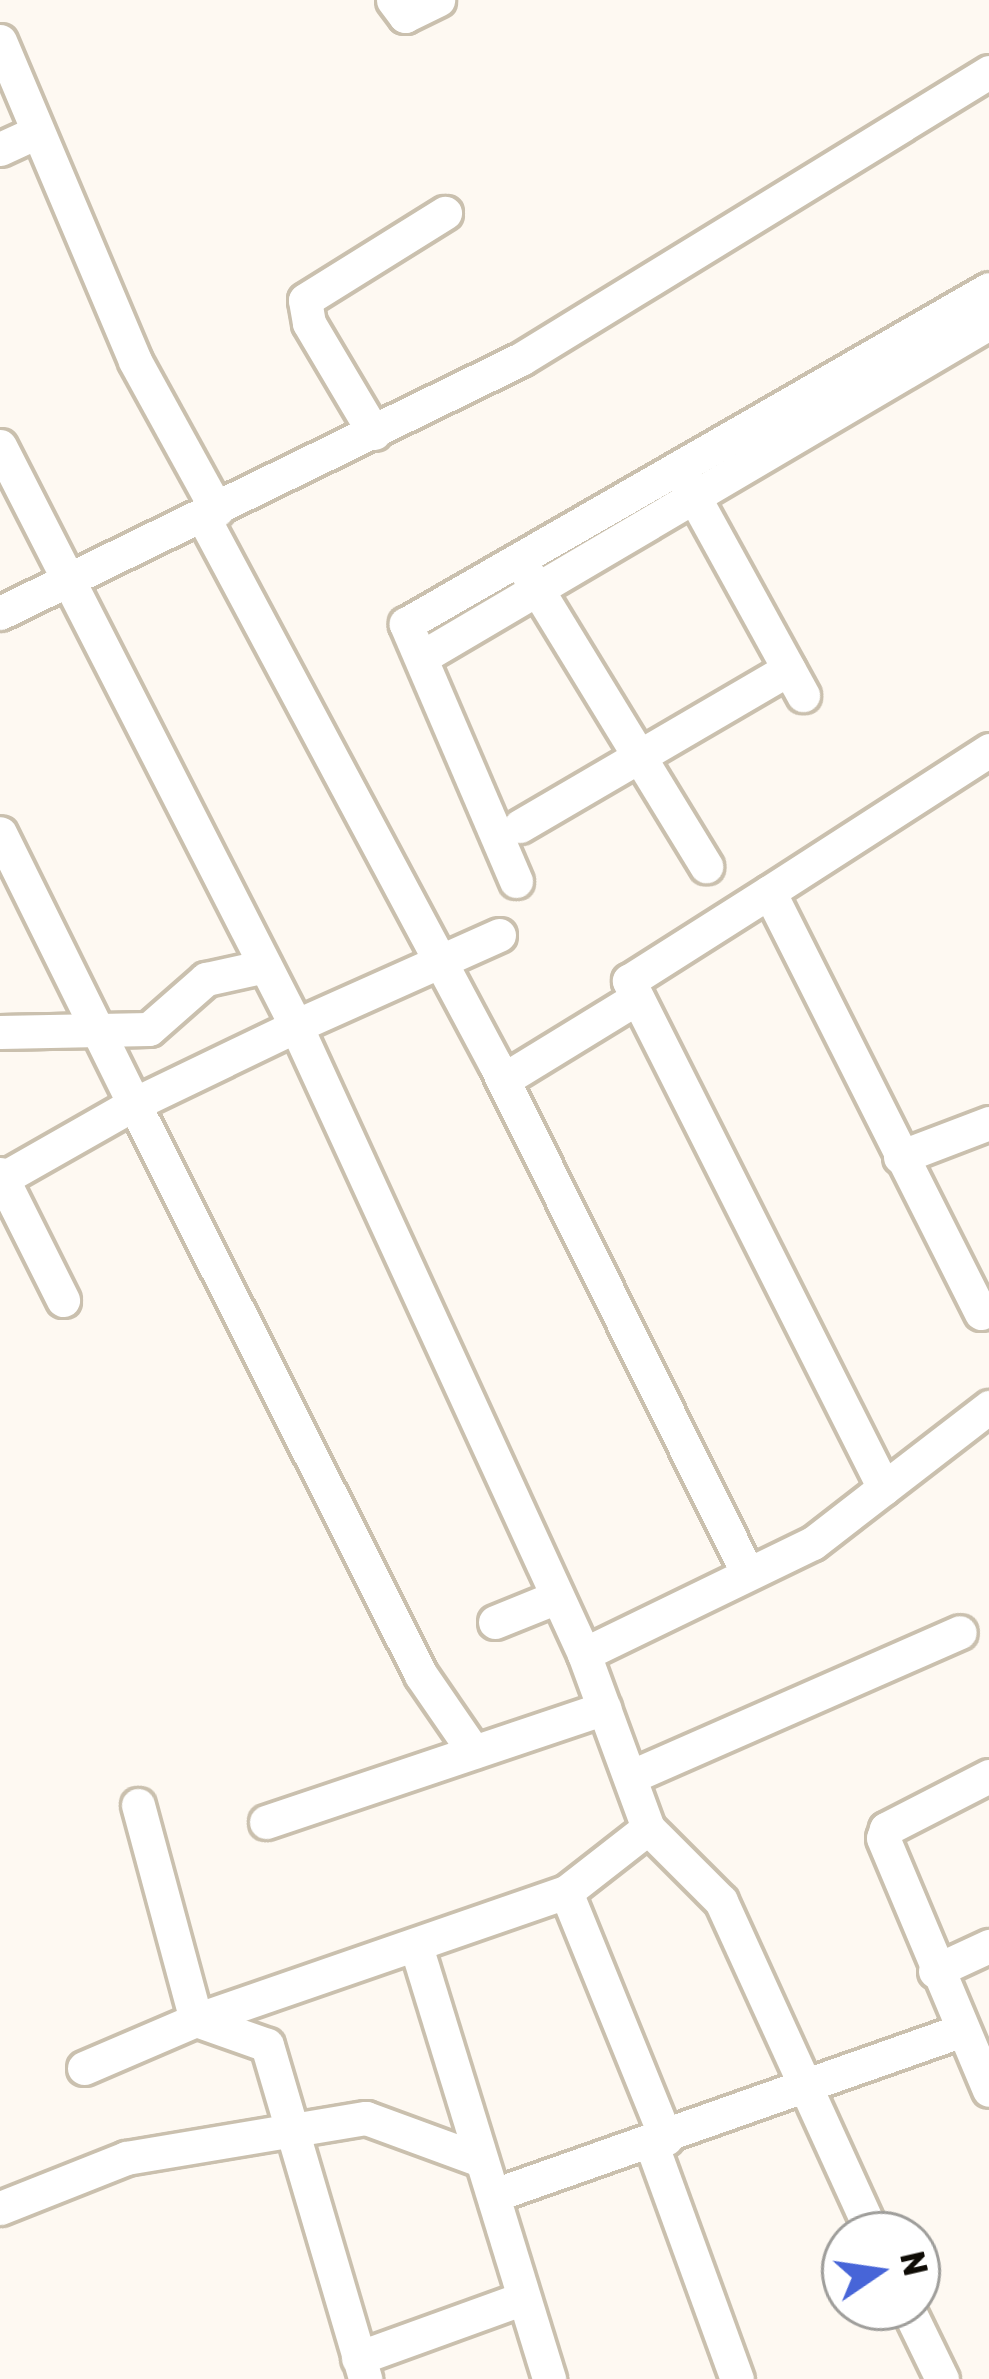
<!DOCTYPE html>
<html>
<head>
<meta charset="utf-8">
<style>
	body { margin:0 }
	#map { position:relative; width:989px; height:2379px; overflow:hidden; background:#fef9f2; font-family:Rubik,sans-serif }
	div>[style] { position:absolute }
	.roads { filter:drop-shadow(3px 0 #cac0ae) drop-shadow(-3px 0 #cac0ae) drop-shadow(0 3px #cac0ae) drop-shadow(0 -3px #cac0ae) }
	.minor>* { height:33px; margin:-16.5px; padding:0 16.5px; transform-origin:16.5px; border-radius:16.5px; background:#fff }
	span { translate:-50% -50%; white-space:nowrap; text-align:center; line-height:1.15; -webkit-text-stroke:9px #fff; paint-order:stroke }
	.north { position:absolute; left:821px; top:2211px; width:120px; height:120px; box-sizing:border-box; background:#fff; border:3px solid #9f9e9b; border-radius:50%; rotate:77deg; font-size:33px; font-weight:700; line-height:48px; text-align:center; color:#0f0c06 }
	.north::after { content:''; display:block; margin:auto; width:42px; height:54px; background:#4765d8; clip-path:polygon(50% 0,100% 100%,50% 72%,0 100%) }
</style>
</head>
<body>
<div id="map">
	<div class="roads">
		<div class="minor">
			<div style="left:393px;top:0;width:20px;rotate:53deg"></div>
			<div style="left:405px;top:16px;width:37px;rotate:-26deg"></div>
			<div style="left:0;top:41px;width:347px;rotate:67.1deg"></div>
			<div style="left:135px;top:361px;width:170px;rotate:61.2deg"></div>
			<div style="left:0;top:149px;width:41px;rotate:-24.7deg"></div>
			<div style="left:374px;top:433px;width:128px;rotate:-120.6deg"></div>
			<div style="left:309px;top:323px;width:23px;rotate:-100deg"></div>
			<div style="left:305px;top:300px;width:165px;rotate:-31.9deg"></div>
			<div style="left:0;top:446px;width:651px;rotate:62.96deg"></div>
			<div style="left:296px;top:1026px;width:180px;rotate:154.3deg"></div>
			<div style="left:134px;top:1104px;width:302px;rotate:-116.3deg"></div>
			<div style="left:687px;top:484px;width:241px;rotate:61.2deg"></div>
			<div style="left:202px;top:515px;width:622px;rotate:61.91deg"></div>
			<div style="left:495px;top:1064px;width:567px;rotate:63.62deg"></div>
			<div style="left:526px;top:571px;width:346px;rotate:58.6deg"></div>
			<div style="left:0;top:613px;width:580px;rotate:-25.99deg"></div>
			<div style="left:521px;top:359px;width:549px;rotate:-31.52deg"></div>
			<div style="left:427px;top:654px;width:652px;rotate:-30.5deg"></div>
			<div style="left:520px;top:826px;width:311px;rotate:-30.3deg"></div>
			<div style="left:516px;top:881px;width:280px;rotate:-113.2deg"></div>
			<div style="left:406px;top:624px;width:672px;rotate:-29.88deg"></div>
			<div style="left:499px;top:935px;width:222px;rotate:155.9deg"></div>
			<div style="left:296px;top:1026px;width:691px;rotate:65.36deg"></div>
			<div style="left:584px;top:1654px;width:254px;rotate:-25.9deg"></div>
			<div style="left:813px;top:1543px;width:90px;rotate:-37.8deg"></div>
			<div style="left:884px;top:1488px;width:568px;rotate:-116.7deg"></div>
			<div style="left:629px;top:981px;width:166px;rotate:-32.4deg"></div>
			<div style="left:0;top:1032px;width:149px;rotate:-1.2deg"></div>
			<div style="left:149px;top:1029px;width:76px;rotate:-41.3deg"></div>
			<div style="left:206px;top:979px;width:60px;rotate:-12.4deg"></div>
			<div style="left:503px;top:1080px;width:157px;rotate:-31.5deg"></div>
			<div style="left:900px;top:1157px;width:95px;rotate:-20.9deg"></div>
			<div style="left:0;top:1174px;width:141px;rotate:63.4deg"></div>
			<div style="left:0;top:1180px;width:154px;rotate:-29.6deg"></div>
			<div style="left:134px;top:1104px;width:639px;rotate:63.31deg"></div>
			<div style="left:421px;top:1675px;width:93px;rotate:55.5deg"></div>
			<div style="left:981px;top:1313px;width:471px;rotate:-116.7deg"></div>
			<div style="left:769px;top:892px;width:262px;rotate:-32.8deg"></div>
			<div style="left:884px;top:1488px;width:133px;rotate:-37.6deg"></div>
			<div style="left:495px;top:1622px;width:67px;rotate:-22deg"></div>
			<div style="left:584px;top:1654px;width:185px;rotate:69.8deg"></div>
			<div style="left:648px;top:1828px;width:104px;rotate:142deg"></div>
			<div style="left:566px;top:1892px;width:266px;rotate:67.9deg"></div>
			<div style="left:989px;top:1776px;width:116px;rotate:152.8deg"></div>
			<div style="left:886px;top:1829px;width:9px;rotate:108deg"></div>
			<div style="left:883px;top:1838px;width:273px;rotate:67.2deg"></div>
			<div style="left:630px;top:1777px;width:360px;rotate:-23.7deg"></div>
			<div style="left:138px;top:1805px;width:223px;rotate:74.9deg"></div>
			<div style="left:196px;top:2020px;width:392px;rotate:-19.1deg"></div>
			<div style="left:266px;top:1822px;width:357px;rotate:-18.6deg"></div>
			<div style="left:648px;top:1828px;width:103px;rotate:45deg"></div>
			<div style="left:721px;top:1901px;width:367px;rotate:65.5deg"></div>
			<div style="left:416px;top:1946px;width:453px;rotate:72.9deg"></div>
			<div style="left:935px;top:1971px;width:60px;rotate:-24.8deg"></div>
			<div style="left:84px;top:2068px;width:122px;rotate:-23.2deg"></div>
			<div style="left:196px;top:2020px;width:75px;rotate:19.4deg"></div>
			<div style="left:267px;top:2045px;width:348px;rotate:73.6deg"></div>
			<div style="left:651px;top:2143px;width:251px;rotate:70deg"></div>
			<div style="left:497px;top:2194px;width:493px;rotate:-19.4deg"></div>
			<div style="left:0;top:2208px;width:136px;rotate:-21.6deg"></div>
			<div style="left:126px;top:2158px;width:243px;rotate:-9.5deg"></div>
			<div style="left:366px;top:2118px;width:119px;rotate:20.1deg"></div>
			<div style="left:907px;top:2307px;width:80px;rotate:64.1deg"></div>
			<div style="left:358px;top:2358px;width:173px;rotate:-19.9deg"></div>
		</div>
	</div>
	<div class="north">N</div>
</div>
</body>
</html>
